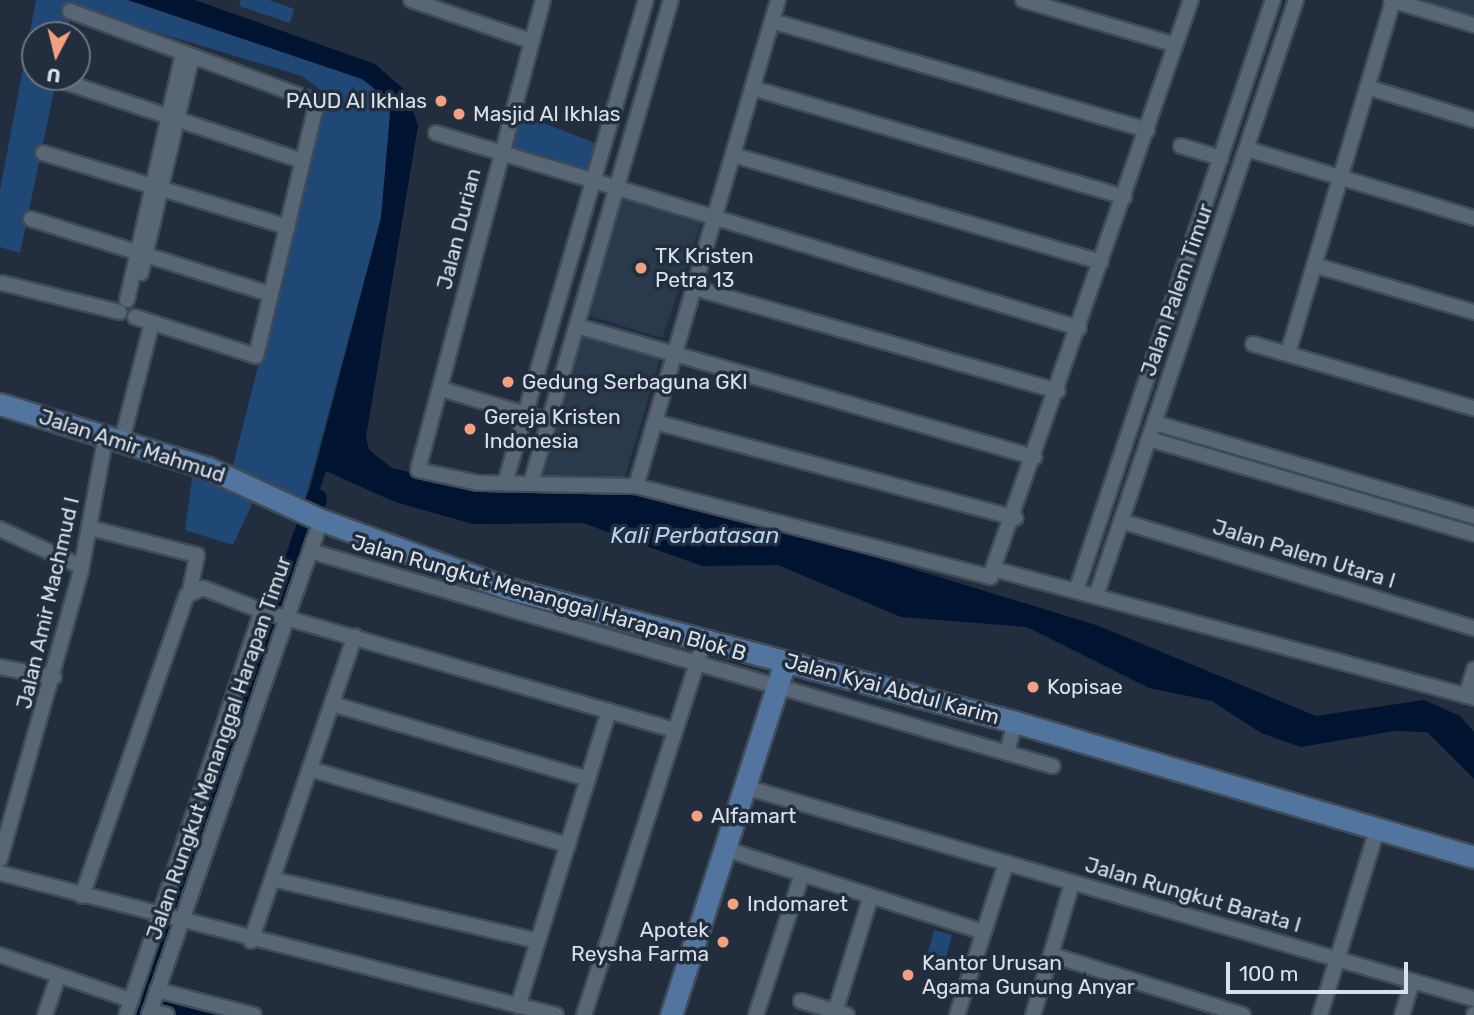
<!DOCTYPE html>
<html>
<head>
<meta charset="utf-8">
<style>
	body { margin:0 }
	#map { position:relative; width:1474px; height:1015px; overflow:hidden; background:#222e3d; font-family:Rubik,sans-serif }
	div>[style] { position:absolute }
	.built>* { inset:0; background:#2a3a4d }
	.green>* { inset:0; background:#204876 }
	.water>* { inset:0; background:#001330 }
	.river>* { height:21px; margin:-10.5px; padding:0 10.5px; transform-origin:10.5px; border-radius:10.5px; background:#001330 }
	.roads { filter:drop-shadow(2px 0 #414b57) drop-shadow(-2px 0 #414b57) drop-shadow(0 2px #414b57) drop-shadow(0 -2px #414b57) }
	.street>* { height:14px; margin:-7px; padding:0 7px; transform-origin:7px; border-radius:7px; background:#586676 }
	.secondary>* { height:21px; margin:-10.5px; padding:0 10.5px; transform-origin:10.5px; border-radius:10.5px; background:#51759e }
	.dots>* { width:19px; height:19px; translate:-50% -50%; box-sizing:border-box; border:4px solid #222e3d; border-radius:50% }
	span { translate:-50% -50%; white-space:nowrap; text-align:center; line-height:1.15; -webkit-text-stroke:7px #222e3d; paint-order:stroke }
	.poi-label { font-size:21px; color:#d9e1eb }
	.right { translate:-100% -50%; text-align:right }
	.left { translate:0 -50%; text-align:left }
	.street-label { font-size:21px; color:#d9e1eb }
	.water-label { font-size:23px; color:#b6d2f4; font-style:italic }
	.north { position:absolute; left:21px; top:21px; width:70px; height:70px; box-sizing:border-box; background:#222e3d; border:2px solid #6b7683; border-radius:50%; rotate:187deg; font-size:19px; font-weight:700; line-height:28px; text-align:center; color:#d9e1eb }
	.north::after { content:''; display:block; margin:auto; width:24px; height:32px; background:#f2a07f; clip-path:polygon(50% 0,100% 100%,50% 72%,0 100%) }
	.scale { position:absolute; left:1226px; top:962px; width:182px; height:32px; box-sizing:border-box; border:4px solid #d9e1eb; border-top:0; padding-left:9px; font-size:21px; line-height:24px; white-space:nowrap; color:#d9e1eb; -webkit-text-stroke:5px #222e3d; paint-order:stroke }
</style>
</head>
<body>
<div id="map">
	<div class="built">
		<div style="clip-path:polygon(1417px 0,1474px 0,1474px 17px)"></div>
		<div style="clip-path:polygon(618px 198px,701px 223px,662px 338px,584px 314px)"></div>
		<div style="clip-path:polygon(580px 329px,661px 355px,624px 480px,536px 479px)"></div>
	</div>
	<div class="green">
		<div style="clip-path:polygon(36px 0,128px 0,362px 79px,389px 99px,391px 147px,381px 218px,303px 507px,231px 473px,327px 95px,302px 76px,72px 7px,66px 35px,35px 35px,35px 77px,57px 77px,20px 253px,0 247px,0 190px)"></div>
		<div style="clip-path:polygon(241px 0,269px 0,294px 9px,290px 23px,239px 6px)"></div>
		<div style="clip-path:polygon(520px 114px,595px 143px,587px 170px,512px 147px)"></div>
		<div style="clip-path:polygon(194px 465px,257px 493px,233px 545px,185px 530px)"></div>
		<div style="clip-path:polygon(934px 930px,952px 935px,943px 968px,925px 964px)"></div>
	</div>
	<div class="water">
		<div style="clip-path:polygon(128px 0,195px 0,375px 64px,407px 92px,418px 126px,366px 437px,369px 450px,392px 468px,472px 487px,636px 492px,805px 536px,1099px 626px,1316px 716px,1424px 700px,1460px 716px,1474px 732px,1474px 779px,1427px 732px,1394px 731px,1301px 747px,1261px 733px,1212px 701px,1149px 688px,1027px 627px,901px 617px,778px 565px,702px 566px,583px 523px,473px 524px,395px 502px,326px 471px,315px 503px,307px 500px,381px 218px,391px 102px,362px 79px)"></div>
	</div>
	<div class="river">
		<div style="left:142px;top:997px;width:74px;rotate:14deg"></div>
		<div style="left:136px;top:1015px;width:547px;rotate:-70.8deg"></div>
	</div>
	<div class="roads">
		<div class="street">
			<div style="left:411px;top:0;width:127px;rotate:18.9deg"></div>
			<div style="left:543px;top:0;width:486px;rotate:104.9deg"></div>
			<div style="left:418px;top:470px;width:61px;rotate:12.2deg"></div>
			<div style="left:478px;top:483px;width:158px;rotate:1.1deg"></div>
			<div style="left:636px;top:486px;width:366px;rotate:14.4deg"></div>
			<div style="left:990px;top:577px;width:611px;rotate:-70.79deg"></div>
			<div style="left:1023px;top:0;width:159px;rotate:16.4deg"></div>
			<div style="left:1391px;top:0;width:87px;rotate:16.8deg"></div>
			<div style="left:70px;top:11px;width:263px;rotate:20.2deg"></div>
			<div style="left:317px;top:102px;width:261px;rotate:103.5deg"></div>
			<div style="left:256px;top:356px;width:127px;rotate:-162.1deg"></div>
			<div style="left:772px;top:21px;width:391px;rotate:16.2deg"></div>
			<div style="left:62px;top:81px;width:253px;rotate:18.4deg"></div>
			<div style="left:1367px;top:87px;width:112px;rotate:17.1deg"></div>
			<div style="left:752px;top:88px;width:388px;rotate:16.3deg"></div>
			<div style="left:436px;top:133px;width:672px;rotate:16.87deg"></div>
			<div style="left:1181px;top:146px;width:42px;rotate:16.7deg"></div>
			<div style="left:1247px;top:149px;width:237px;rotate:16.9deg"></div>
			<div style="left:43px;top:153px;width:256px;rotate:16.8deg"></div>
			<div style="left:733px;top:155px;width:383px;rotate:16.2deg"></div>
			<div style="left:31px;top:219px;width:251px;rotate:17.4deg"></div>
			<div style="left:1314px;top:265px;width:167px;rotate:16.4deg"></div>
			<div style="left:141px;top:273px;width:223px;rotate:-76.8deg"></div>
			<div style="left:2px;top:283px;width:121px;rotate:13.9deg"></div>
			<div style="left:694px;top:288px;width:378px;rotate:15.8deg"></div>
			<div style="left:127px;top:300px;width:253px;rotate:-77.2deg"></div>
			<div style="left:577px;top:326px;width:476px;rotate:16deg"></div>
			<div style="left:1253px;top:344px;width:230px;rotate:16.2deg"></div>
			<div style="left:1288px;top:353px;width:367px;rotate:-73.4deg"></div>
			<div style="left:441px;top:389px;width:113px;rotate:16.5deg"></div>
			<div style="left:655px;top:422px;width:373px;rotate:14.9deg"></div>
			<div style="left:1155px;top:423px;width:332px;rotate:16.3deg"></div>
			<div style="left:1149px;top:439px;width:339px;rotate:16.3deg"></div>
			<div style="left:122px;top:440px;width:118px;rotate:-75.7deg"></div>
			<div style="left:505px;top:483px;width:503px;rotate:-73.73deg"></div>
			<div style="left:531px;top:483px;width:503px;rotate:-73.84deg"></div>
			<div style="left:636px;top:486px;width:506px;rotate:-73.71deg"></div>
			<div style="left:1121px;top:521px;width:369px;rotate:16.9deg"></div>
			<div style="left:90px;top:528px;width:110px;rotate:14.2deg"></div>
			<div style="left:197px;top:555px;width:36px;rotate:101deg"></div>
			<div style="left:0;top:529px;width:90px;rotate:24.9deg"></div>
			<div style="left:310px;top:551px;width:773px;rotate:16.16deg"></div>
			<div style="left:997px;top:570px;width:494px;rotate:15deg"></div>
			<div style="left:1077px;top:588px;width:620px;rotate:-71.57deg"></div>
			<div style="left:1097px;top:593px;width:625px;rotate:-71.45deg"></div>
			<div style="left:262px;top:611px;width:429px;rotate:16.1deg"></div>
			<div style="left:0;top:667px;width:55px;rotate:10.5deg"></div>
			<div style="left:1466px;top:696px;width:28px;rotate:-73deg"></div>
			<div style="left:332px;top:704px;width:267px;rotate:16.3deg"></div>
			<div style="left:1007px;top:752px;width:31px;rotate:-75deg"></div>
			<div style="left:310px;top:769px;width:269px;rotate:16.4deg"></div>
			<div style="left:745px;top:787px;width:759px;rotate:16.21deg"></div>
			<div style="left:725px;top:849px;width:272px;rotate:17.8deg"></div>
			<div style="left:0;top:859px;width:300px;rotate:-74.3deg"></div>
			<div style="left:81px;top:570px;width:137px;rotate:-79.5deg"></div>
			<div style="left:0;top:873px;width:574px;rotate:14.33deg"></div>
			<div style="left:272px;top:879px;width:273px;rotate:13.1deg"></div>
			<div style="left:82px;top:896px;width:319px;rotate:-70.8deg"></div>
			<div style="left:187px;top:595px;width:17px;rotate:-24deg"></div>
			<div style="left:203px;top:588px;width:63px;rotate:21.3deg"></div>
			<div style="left:262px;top:611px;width:426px;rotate:108.6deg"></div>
			<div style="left:251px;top:941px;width:322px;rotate:-71.2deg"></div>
			<div style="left:0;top:955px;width:139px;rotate:19deg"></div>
			<div style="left:1052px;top:955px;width:200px;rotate:17.4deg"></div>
			<div style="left:157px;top:990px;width:100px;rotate:14.5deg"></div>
			<div style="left:801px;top:1001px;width:48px;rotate:16.9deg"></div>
			<div style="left:518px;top:1006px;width:309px;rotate:-72.9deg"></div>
			<div style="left:150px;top:1011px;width:17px;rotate:13deg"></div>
			<div style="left:835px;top:1012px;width:121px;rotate:-72.8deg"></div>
			<div style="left:45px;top:1015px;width:40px;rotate:-71.1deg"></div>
			<div style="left:149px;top:1015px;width:524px;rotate:-70.84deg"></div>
			<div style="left:584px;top:1015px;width:380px;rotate:-72.2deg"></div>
			<div style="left:756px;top:1015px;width:148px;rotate:-71.9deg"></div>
			<div style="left:957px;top:1015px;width:160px;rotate:-72.1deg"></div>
			<div style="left:1033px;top:1015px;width:138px;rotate:-73.5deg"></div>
			<div style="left:1320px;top:1015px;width:197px;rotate:-72.9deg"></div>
			<div style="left:1402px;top:1015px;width:34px;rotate:-73deg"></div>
			<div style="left:1474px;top:1015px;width:1px;rotate:-90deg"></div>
		</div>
		<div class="secondary">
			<div style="left:0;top:404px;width:218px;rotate:17.1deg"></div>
			<div style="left:208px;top:468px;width:124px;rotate:24.7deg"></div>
			<div style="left:321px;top:520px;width:198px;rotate:20.1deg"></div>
			<div style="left:507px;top:588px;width:525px;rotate:14.78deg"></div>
			<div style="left:1015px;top:722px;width:478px;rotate:16.4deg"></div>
			<div style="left:671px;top:1015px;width:372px;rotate:-72.1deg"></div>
		</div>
	</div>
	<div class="dots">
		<div style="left:441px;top:101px;background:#f2a07f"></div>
		<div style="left:459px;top:114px;background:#f2a07f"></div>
		<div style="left:641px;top:268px;background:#f2a07f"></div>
		<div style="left:508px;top:382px;background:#f2a07f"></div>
		<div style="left:470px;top:429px;background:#f2a07f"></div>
		<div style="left:1033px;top:687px;background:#f2a07f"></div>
		<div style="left:697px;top:816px;background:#f2a07f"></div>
		<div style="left:733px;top:904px;background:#f2a07f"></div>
		<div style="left:723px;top:942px;background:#f2a07f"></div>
		<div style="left:908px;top:975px;background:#f2a07f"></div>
	</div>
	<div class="poi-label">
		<span class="right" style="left:427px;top:101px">PAUD Al Ikhlas</span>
		<span class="left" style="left:473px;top:114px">Masjid Al Ikhlas</span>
		<span class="left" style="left:655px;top:268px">TK Kristen<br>Petra 13</span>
		<span class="left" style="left:522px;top:382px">Gedung Serbaguna GKI</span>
		<span class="left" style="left:484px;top:429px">Gereja Kristen<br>Indonesia</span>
		<span class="left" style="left:1047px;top:687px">Kopisae</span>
		<span class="left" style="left:711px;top:816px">Alfamart</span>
		<span class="left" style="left:747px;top:904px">Indomaret</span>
		<span class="right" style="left:709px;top:942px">Apotek<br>Reysha Farma</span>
		<span class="left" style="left:922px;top:975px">Kantor Urusan<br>Agama Gunung Anyar</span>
	</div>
	<div class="street-label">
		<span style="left:459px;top:229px;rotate:-76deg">Jalan Durian</span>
		<span style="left:1177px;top:290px;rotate:-71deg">Jalan Palem Timur</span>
		<span style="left:132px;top:446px;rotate:18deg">Jalan Amir Mahmud</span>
		<span style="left:1304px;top:554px;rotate:17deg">Jalan Palem Utara I</span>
		<span style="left:549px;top:598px;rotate:16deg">Jalan Rungkut Menanggal Harapan Blok B</span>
		<span style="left:48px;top:603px;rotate:-77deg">Jalan Amir Machmud I</span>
		<span style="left:892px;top:689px;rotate:15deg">Jalan Kyai Abdul Karim</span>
		<span style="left:219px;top:748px;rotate:-71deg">Jalan Rungkut Menanggal Harapan Timur</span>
		<span style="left:1193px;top:895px;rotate:16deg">Jalan Rungkut Barata I</span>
	</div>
	<div class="water-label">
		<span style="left:695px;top:535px">Kali Perbatasan</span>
	</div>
	<div class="north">U</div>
	<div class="scale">100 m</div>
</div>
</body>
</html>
